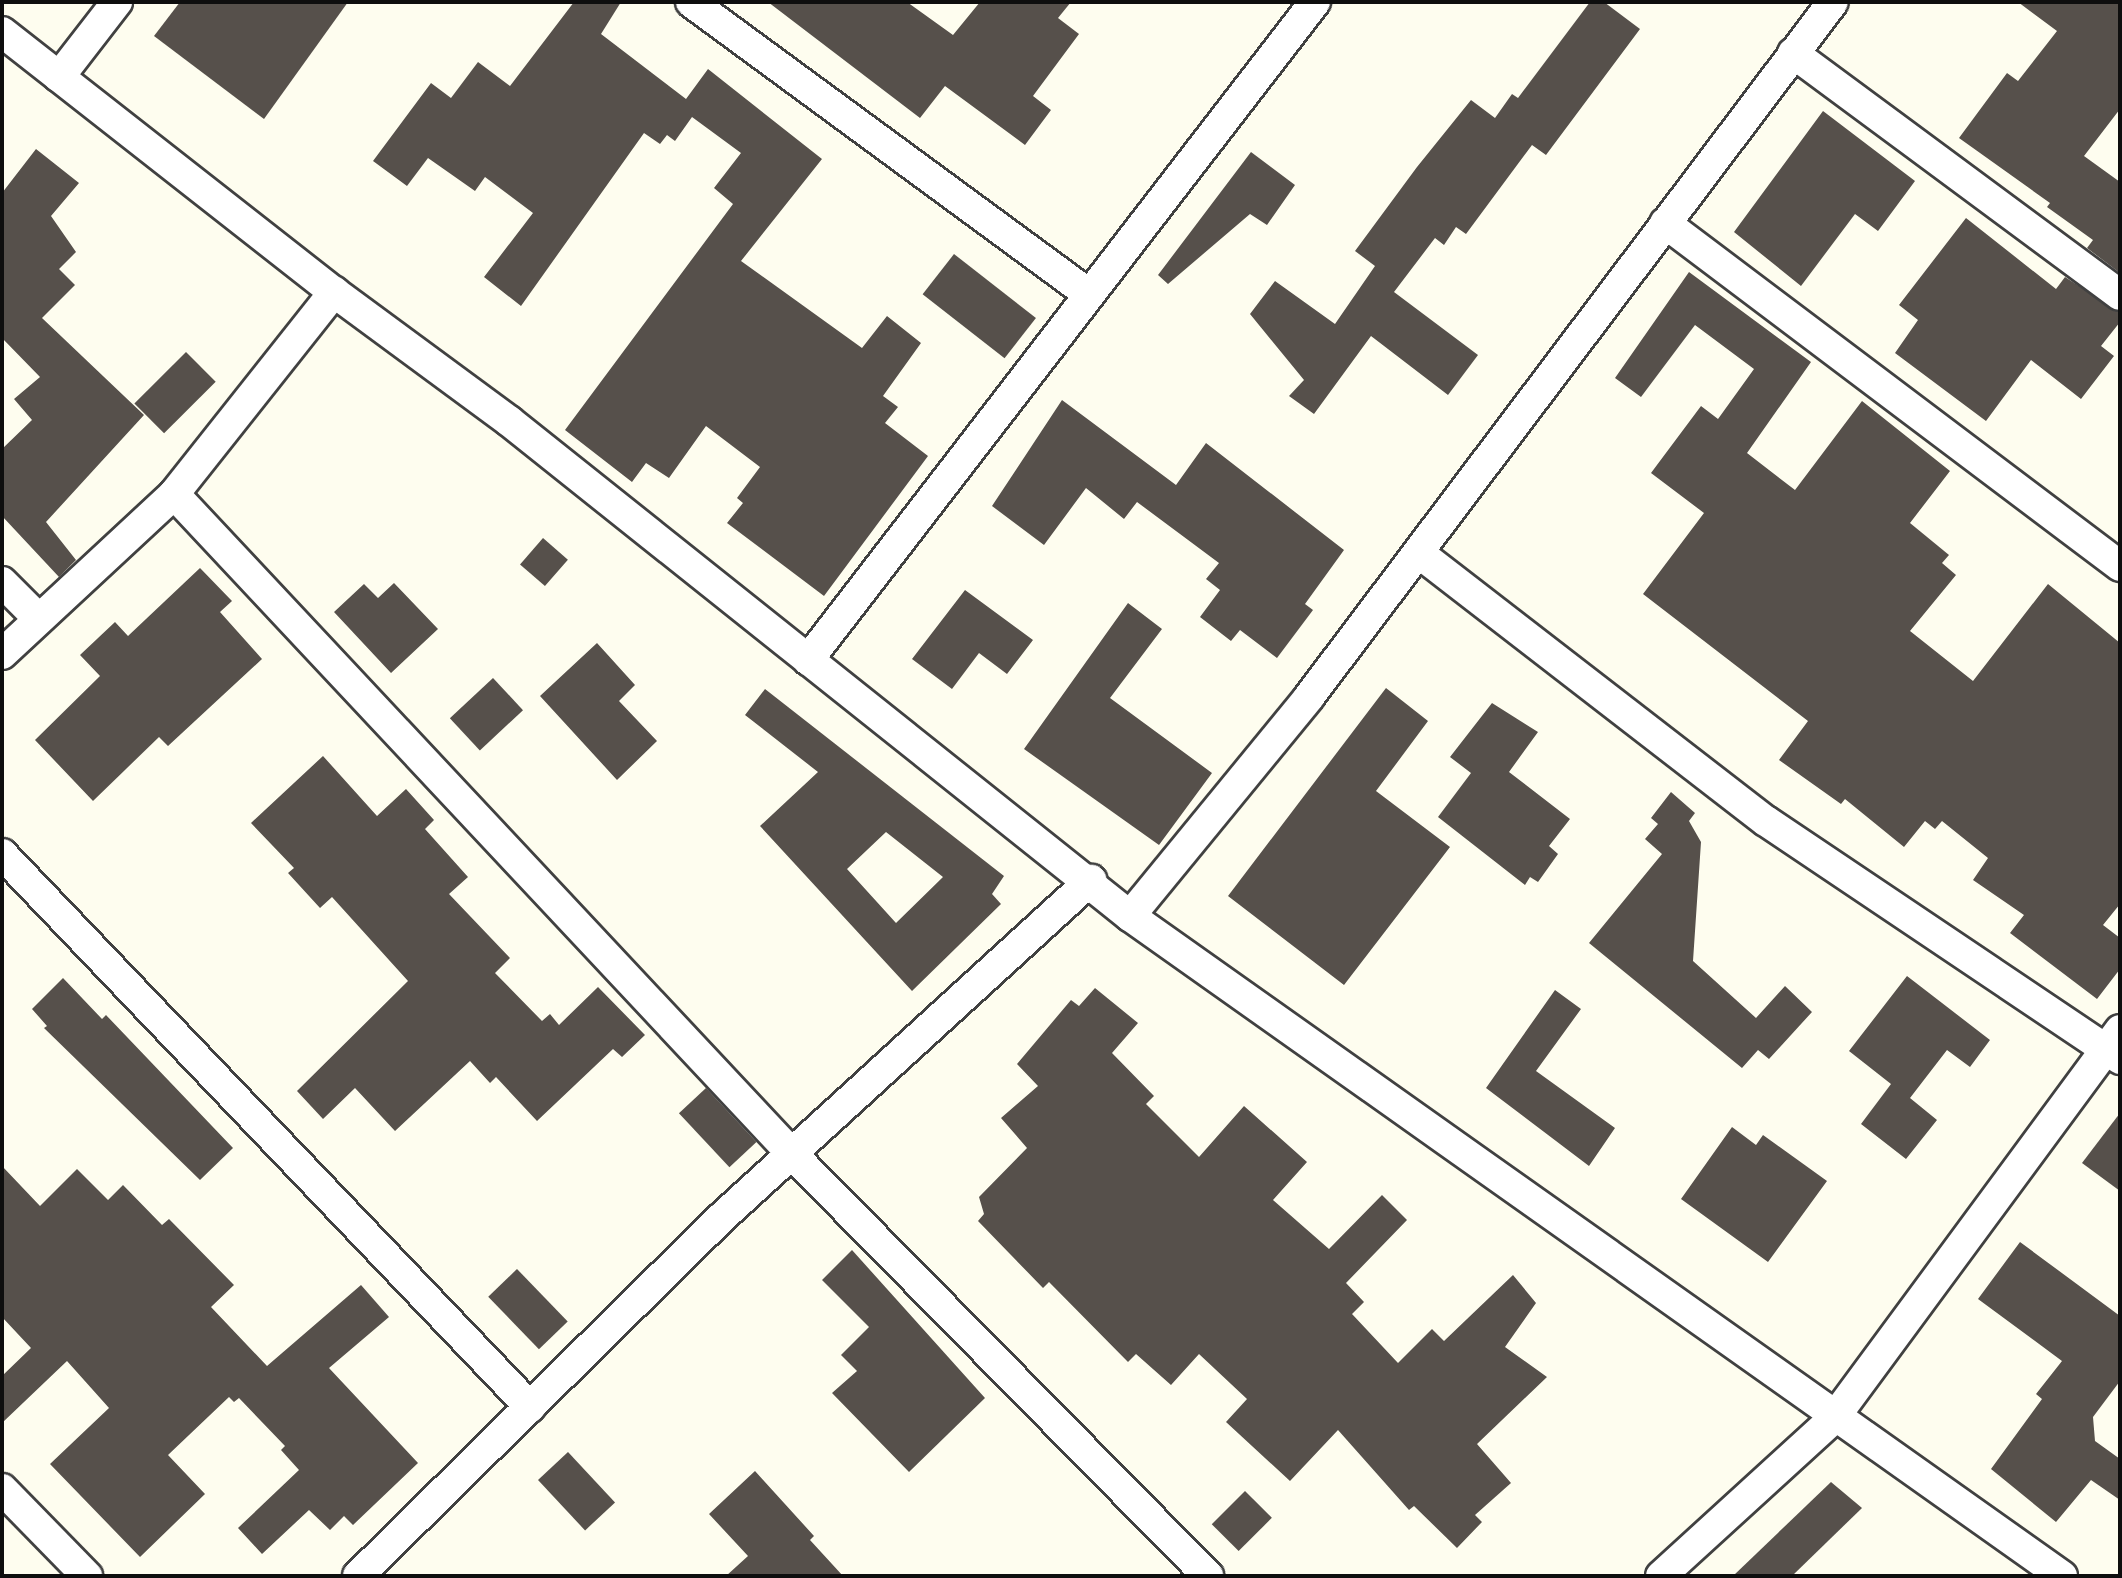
<!DOCTYPE html>
<html>
<head>
<meta charset="utf-8">
<style>
  body { margin:0 }
  #map { position:relative; width:2122px; height:1578px; overflow:hidden; background:#fefdef; font-family:"Crimson Pro",serif }
  div>[style] { position:absolute }
  [style*='--x'] { left:calc(var(--x)*1px); top:calc(var(--y)*1px); width:calc(var(--w)*1px); rotate:calc(var(--a)*1deg) }
  .building>* { inset:0; background:#56504b; transform-origin:0 0 }
  .roads { filter:drop-shadow(2px 0 #414141) drop-shadow(-2px 0 #414141) drop-shadow(0 2px #414141) drop-shadow(0 -2px #414141) }
  .street>* { height:30px; margin:-15px; padding:0 15px; transform-origin:15px; border-radius:15px; background:#fff }
  span { translate:-50% -50%; white-space:nowrap; text-align:center; line-height:1.15; -webkit-text-stroke:8px #fff; paint-order:stroke }
  .frame { position:absolute; inset:0; border:4px solid #0e0e0e; pointer-events:none }
</style>
</head>
<body>
<div id="map">
  <div class="building">
    <i style="clip-path:polygon(180px 2px,348px 2px,264px 119px,154px 36px)"></i>
    <i style="clip-path:polygon(574px 2px,621px 2px,601px 34px,686px 99px,708px 69px,822px 159px,741px 261px,862px 348px,887px 316px,921px 343px,883px 396px,898px 407px,885px 423px,928px 456px,824px 596px,727px 523px,743px 503px,737px 498px,760px 467px,706px 426px,669px 478px,646px 463px,632px 482px,565px 430px,733px 204px,714px 188px,741px 153px,692px 117px,675px 141px,667px 135px,660px 144px,644px 133px,521px 306px,484px 277px,533px 213px,485px 177px,475px 191px,428px 158px,407px 186px,373px 161px,431px 83px,451px 98px,478px 62px,510px 86px)"></i>
    <i style="clip-path:polygon(768px 2px,907px 2px,953px 35px,980px 2px,1071px 2px,1058px 18px,1079px 34px,1033px 96px,1051px 110px,1025px 145px,945px 86px,920px 118px)"></i>
    <i style="clip-path:polygon(1590px 2px,1604px 2px,1640px 29px,1546px 155px,1532px 145px,1466px 234px,1456px 227px,1444px 245px,1435px 238px,1394px 292px,1478px 355px,1448px 395px,1371px 336px,1314px 414px,1289px 396px,1304px 380px,1250px 314px,1275px 281px,1335px 324px,1375px 266px,1355px 251px,1417px 167px,1471px 100px,1495px 118px,1512px 94px,1518px 98px)"></i>
    <i style="clip-path:polygon(2018px 2px,2120px 2px,2120px 109px,2084px 156px,2120px 182px,2120px 273px,2087px 248px,2093px 240px,2047px 207px,2050px 203px,1959px 138px,2007px 73px,2018px 81px,2057px 31px)"></i>
    <i style="clip-path:polygon(1823px 111px,1915px 181px,1878px 231px,1855px 214px,1801px 286px,1734px 232px)"></i>
    <i style="clip-path:polygon(36px 149px,79px 183px,51px 216px,76px 252px,59px 269px,75px 285px,42px 318px,144px 415px,46px 522px,76px 560px,59px 577px,2px 516px,2px 449px,32px 420px,14px 399px,40px 377px,2px 338px,2px 193px)"></i>
    <i style="clip-path:polygon(1251px 152px,1295px 185px,1267px 225px,1250px 214px,1168px 284px,1158px 275px)"></i>
    <i style="clip-path:polygon(1966px 218px,2056px 289px,2065px 277px,2120px 313px,2120px 322px,2101px 346px,2114px 356px,2081px 399px,2031px 360px,1986px 421px,1895px 353px,1918px 320px,1899px 305px)"></i>
    <i style="left:954px;top:254px;width:104px;height:51px;rotate:38deg"></i>
    <i style="clip-path:polygon(1689px 272px,1811px 362px,1747px 453px,1795px 490px,1862px 401px,1950px 471px,1910px 523px,1949px 555px,1942px 563px,1956px 575px,1910px 631px,1973px 681px,2048px 584px,2120px 643px,2120px 904px,2103px 925px,2120px 938px,2120px 969px,2097px 999px,2010px 933px,2024px 915px,1973px 880px,1988px 858px,1942px 821px,1935px 829px,1925px 821px,1904px 847px,1845px 799px,1841px 804px,1779px 760px,1808px 721px,1643px 594px,1704px 513px,1651px 473px,1701px 406px,1718px 419px,1754px 369px,1695px 325px,1641px 397px,1615px 378px)"></i>
    <i style="left:186px;top:352px;width:42px;height:73px;rotate:45deg"></i>
    <i style="clip-path:polygon(1062px 400px,1176px 485px,1206px 443px,1344px 550px,1305px 604px,1313px 610px,1277px 658px,1240px 630px,1231px 641px,1200px 617px,1220px 590px,1206px 579px,1219px 563px,1137px 502px,1124px 519px,1086px 488px,1044px 545px,992px 506px)"></i>
    <i style="left:543px;top:538px;width:33px;height:35px;rotate:41deg"></i>
    <i style="clip-path:polygon(200px 568px,232px 601px,220px 612px,262px 659px,168px 746px,159px 737px,93px 801px,35px 740px,100px 676px,80px 655px,115px 622px,128px 636px)"></i>
    <i style="clip-path:polygon(394px 583px,438px 629px,391px 673px,334px 612px,364px 584px,378px 598px)"></i>
    <i style="clip-path:polygon(965px 590px,1033px 640px,1007px 674px,979px 653px,952px 689px,912px 659px)"></i>
    <i style="clip-path:polygon(1128px 603px,1162px 629px,1110px 698px,1212px 773px,1159px 845px,1024px 749px)"></i>
    <i style="clip-path:polygon(597px 643px,635px 685px,619px 701px,657px 741px,617px 780px,540px 696px)"></i>
    <i style="left:493px;top:678px;width:44px;height:59px;rotate:47deg"></i>
    <i style="clip-path:polygon(1386px 688px,1428px 721px,1376px 791px,1450px 847px,1344px 985px,1228px 896px)"></i>
    <i style="clip-path:polygon(evenodd,765px 689px,1004px 876px,992px 894px,1001px 904px,912px 991px,760px 826px,818px 772px,745px 715px,765px 689px,886px 832px,943px 877px,896px 923px,847px 869px,886px 832px)"></i>
    <i style="clip-path:polygon(1492px 703px,1538px 732px,1509px 772px,1570px 819px,1549px 846px,1558px 854px,1538px 882px,1530px 877px,1525px 885px,1438px 817px,1471px 773px,1450px 757px)"></i>
    <i style="clip-path:polygon(323px 756px,377px 816px,406px 789px,434px 820px,425px 829px,468px 877px,449px 894px,510px 958px,495px 973px,542px 1021px,550px 1014px,559px 1025px,598px 987px,645px 1035px,622px 1057px,613px 1049px,537px 1121px,496px 1077px,490px 1083px,470px 1061px,395px 1131px,355px 1088px,323px 1119px,297px 1091px,408px 981px,332px 897px,320px 908px,288px 873px,294px 868px,251px 823px)"></i>
    <i style="clip-path:polygon(1671px 792px,1695px 813px,1689px 821px,1701px 842px,1693px 961px,1756px 1018px,1785px 986px,1812px 1012px,1769px 1059px,1758px 1050px,1742px 1068px,1589px 943px,1662px 854px,1645px 839px,1658px 824px,1651px 818px)"></i>
    <i style="clip-path:polygon(1907px 976px,1990px 1040px,1970px 1067px,1947px 1050px,1910px 1098px,1937px 1120px,1906px 1159px,1861px 1124px,1891px 1084px,1849px 1051px)"></i>
    <i style="clip-path:polygon(63px 978px,102px 1019px,106px 1015px,233px 1148px,200px 1180px,44px 1028px,47px 1026px,32px 1009px)"></i>
    <i style="clip-path:polygon(1095px 988px,1138px 1023px,1112px 1053px,1154px 1096px,1146px 1104px,1199px 1157px,1244px 1106px,1307px 1162px,1273px 1200px,1329px 1249px,1382px 1195px,1407px 1220px,1346px 1283px,1364px 1302px,1352px 1314px,1398px 1363px,1432px 1329px,1444px 1341px,1513px 1275px,1536px 1303px,1505px 1347px,1547px 1377px,1477px 1444px,1511px 1483px,1475px 1515px,1482px 1522px,1457px 1548px,1414px 1506px,1409px 1510px,1338px 1430px,1290px 1481px,1226px 1422px,1247px 1399px,1199px 1354px,1171px 1385px,1136px 1354px,1128px 1362px,1049px 1282px,1043px 1288px,978px 1221px,984px 1214px,979px 1197px,1027px 1148px,1001px 1118px,1038px 1086px,1017px 1064px,1071px 1000px,1079px 1006px)"></i>
    <i style="clip-path:polygon(1555px 990px,1581px 1009px,1536px 1071px,1615px 1128px,1589px 1166px,1486px 1088px)"></i>
    <i style="left:706px;top:1088px;width:74px;height:37px;rotate:47deg"></i>
    <i style="clip-path:polygon(2120px 1113px,2120px 1191px,2082px 1163px)"></i>
    <i style="clip-path:polygon(1732px 1127px,1756px 1145px,1763px 1135px,1827px 1181px,1768px 1262px,1681px 1199px)"></i>
    <i style="clip-path:polygon(2px 1166px,40px 1206px,77px 1169px,108px 1200px,123px 1185px,162px 1225px,169px 1219px,234px 1285px,211px 1307px,267px 1366px,361px 1285px,389px 1317px,329px 1368px,418px 1463px,353px 1525px,344px 1516px,330px 1530px,309px 1510px,262px 1554px,238px 1528px,299px 1470px,281px 1450px,285px 1446px,239px 1398px,234px 1402px,229px 1397px,168px 1455px,205px 1494px,140px 1557px,50px 1464px,109px 1408px,67px 1361px,2px 1423px,2px 1376px,31px 1348px,2px 1317px)"></i>
    <i style="clip-path:polygon(2020px 1242px,2120px 1316px,2120px 1381px,2093px 1417px,2095px 1441px,2120px 1459px,2120px 1500px,2091px 1480px,2056px 1522px,1991px 1469px,2042px 1399px,2036px 1394px,2062px 1361px,1978px 1299px)"></i>
    <i style="clip-path:polygon(852px 1250px,985px 1398px,909px 1472px,832px 1393px,857px 1371px,841px 1355px,869px 1327px,822px 1280px)"></i>
    <i style="left:517px;top:1269px;width:73px;height:40px;rotate:46deg"></i>
    <i style="left:568px;top:1452px;width:69px;height:41px;rotate:47deg"></i>
    <i style="clip-path:polygon(755px 1471px,814px 1536px,810px 1540px,843px 1576px,726px 1576px,748px 1556px,709px 1514px)"></i>
    <i style="clip-path:polygon(1831px 1482px,1862px 1508px,1792px 1576px,1733px 1576px)"></i>
    <i style="left:1245px;top:1491px;width:38px;height:47px;rotate:45deg"></i>
  </div>
  <div class="roads">
    <div class="street">
      <i style="--x:691;--y:2;--w:493;--a:36.3"></i>
      <i style="--x:2;--y:32;--w:422;--a:38.1"></i>
      <i style="--x:334;--y:292;--w:217;--a:36.4"></i>
      <i style="--x:509;--y:421;--w:794;--a:38.56"></i>
      <i style="--x:1130;--y:916;--w:1142;--a:35.3"></i>
      <i style="--x:1793;--y:53;--w:407;--a:36.5"></i>
      <i style="--x:59;--y:77;--w:95;--a:-52.3"></i>
      <i style="--x:1665;--y:223;--w:570;--a:37.01"></i>
      <i style="--x:174;--y:494;--w:904;--a:46.88"></i>
      <i style="--x:792;--y:1154;--w:593;--a:45.41"></i>
      <i style="--x:1419;--y:553;--w:438;--a:37.7"></i>
      <i style="--x:1766;--y:821;--w:427;--a:33.9"></i>
      <i style="--x:2;--y:582;--w:52;--a:45"></i>
      <i style="--x:2;--y:654;--w:235;--a:-42.9"></i>
      <i style="--x:174;--y:494;--w:258;--a:-51.6"></i>
      <i style="--x:808;--y:660;--w:831;--a:-52.39"></i>
      <i style="--x:2;--y:854;--w:765;--a:46.32"></i>
      <i style="--x:1130;--y:916;--w:283;--a:-50.7"></i>
      <i style="--x:1309;--y:697;--w:870;--a:-52.99"></i>
      <i style="--x:2;--y:1489;--w:122;--a:45.7"></i>
      <i style="--x:358;--y:1576;--w:508;--a:-44.6"></i>
      <i style="--x:720;--y:1219;--w:503;--a:-42.42"></i>
      <i style="--x:1661;--y:1576;--w:234;--a:-42.4"></i>
      <i style="--x:1834;--y:1418;--w:482;--a:-53.6"></i>
    </div>
  </div>
  <div class="frame"></div>
</div>
</body>
</html>
